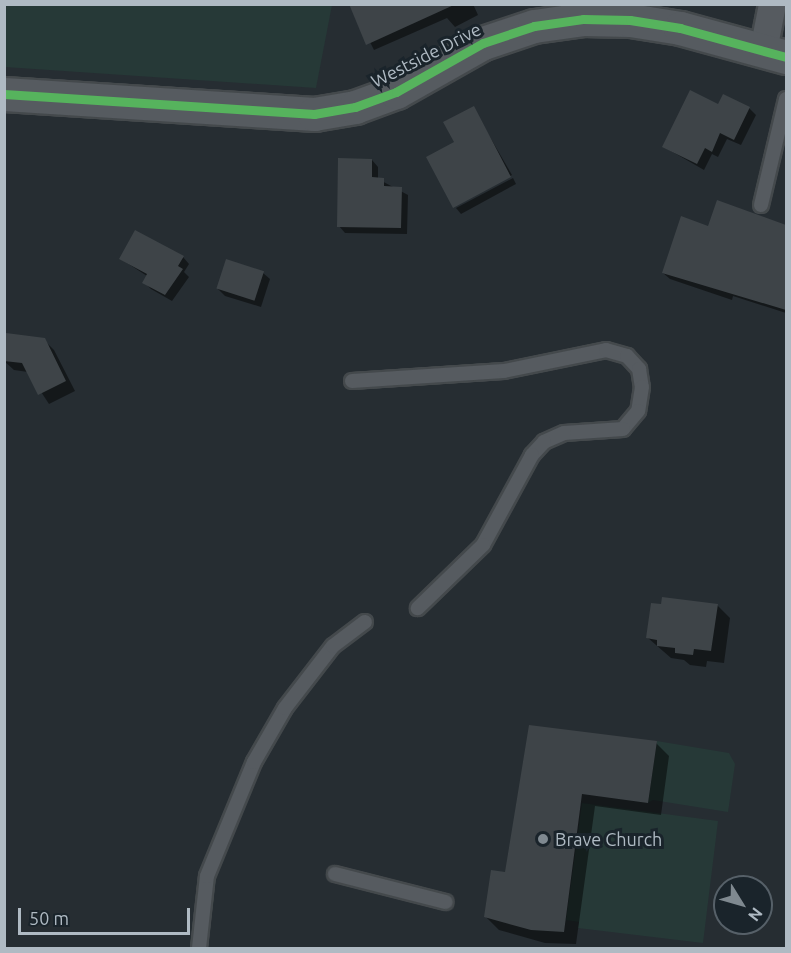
<!DOCTYPE html>
<html>
<head>
<meta charset="utf-8">
<style>
  body { margin:0 }
  #map { position:relative; width:791px; height:953px; overflow:hidden; background:#262d32; font-family:Ubuntu,sans-serif }
  div>[style] { position:absolute }
  [style*='--x'] { left:calc(var(--x)*1px); top:calc(var(--y)*1px); width:calc(var(--w)*1px); rotate:calc(var(--a)*1deg) }
  .green>* { inset:0; background:#263937 }
  .shadow>* { inset:0; background:#0007 }
  .building>* { inset:0; background:#3e4448; transform-origin:0 0 }
  .roads { filter:drop-shadow(2px 0 #44494c) drop-shadow(-2px 0 #44494c) drop-shadow(0 2px #44494c) drop-shadow(0 -2px #44494c) }
  .service>* { height:14px; margin:-7px; padding:0 7px; transform-origin:7px; border-radius:7px; background:#565b60 }
  .minor>* { height:27px; margin:-13.5px; padding:0 13.5px; transform-origin:13.5px; border-radius:13.5px; background:#565b60 }
  .tertiary>* { height:33px; margin:-16.5px; padding:0 16.5px; transform-origin:16.5px; border-radius:16.5px; background:#565b60 }
  .cycleway>* { height:9px; margin:-4.5px; padding:0 4.5px; transform-origin:4.5px; border-radius:4.5px; background:#56b35d }
  .dots>* { width:16px; height:16px; translate:-50% -50%; box-sizing:border-box; border:3px solid #1a242b; border-radius:50% }
  span { translate:-50% -50%; white-space:nowrap; text-align:center; line-height:1.15; -webkit-text-stroke:6px #1a242b; paint-order:stroke }
  .street-label { font-size:18px; color:#afbac3 }
  .poi-label { font-size:18px; color:#afbac3 }
  .left { translate:0 -50%; text-align:left }
  .frame { position:absolute; inset:0; border:6px solid #afbac3; pointer-events:none }
  .north { position:absolute; left:713px; top:875px; width:60px; height:60px; box-sizing:border-box; background:#1a242b; border:2px solid #566068; border-radius:50%; rotate:127deg; font-size:16px; font-weight:700; line-height:24px; text-align:center; color:#afbac3 }
  .north::after { content:''; display:block; margin:auto; width:21px; height:27px; background:#7f8990; clip-path:polygon(50% 0,100% 100%,50% 72%,0 100%) }
  .scale { position:absolute; left:18px; top:908px; width:172px; height:27px; box-sizing:border-box; border:3px solid #afbac3; border-top:0; padding-left:8px; font-size:18px; line-height:21px; white-space:nowrap; color:#afbac3; -webkit-text-stroke:4px #1a242b; paint-order:stroke }
</style>
</head>
<body>
<div id="map">
  <div class="green">
    <i style="clip-path:polygon(4px 5px,5px 4px,332px 5px,316px 88px,5px 67px)"></i>
    <i style="clip-path:polygon(657px 741px,729px 753px,735px 764px,728px 812px,653px 800px,648px 803px)"></i>
    <i style="clip-path:polygon(582px 803px,718px 821px,703px 943px,578px 928px,579px 922px,566px 920px)"></i>
  </div>
  <div class="shadow">
    <i style="clip-path:polygon(351px 4px,473px 4px,478px 15px,455px 27px,447px 18px,374px 50px)"></i>
    <i style="clip-path:polygon(719px 106px,749px 108px,756px 115px,741px 145px,727px 139px,718px 157px,712px 154px,704px 170px,664px 147px)"></i>
    <i style="clip-path:polygon(473px 108px,512px 175px,454px 206px,456px 143px)"></i>
    <i style="clip-path:polygon(372px 160px,378px 167px,378px 179px,408px 195px,407px 234px,345px 233px,339px 226px)"></i>
    <i style="clip-path:polygon(513px 178px,516px 184px,461px 214px,456px 208px)"></i>
    <i style="clip-path:polygon(718px 202px,786px 226px,786px 313px,733px 296px,732px 300px,670px 279px,663px 273px,709px 228px)"></i>
    <i style="clip-path:polygon(183px 257px,189px 264px,184px 272px,189px 277px,172px 301px,151px 289px,144px 282px,147px 276px,121px 259px)"></i>
    <i style="clip-path:polygon(227px 261px,263px 273px,270px 279px,261px 307px,225px 296px,218px 289px)"></i>
    <i style="clip-path:polygon(44px 340px,54px 350px,75px 391px,49px 404px,28px 372px,14px 370px,4px 361px)"></i>
    <i style="clip-path:polygon(717px 605px,730px 618px,724px 663px,707px 661px,706px 667px,690px 665px,684px 660px,671px 658px,648px 638px)"></i>
    <i style="clip-path:polygon(530px 726px,656px 743px,669px 756px,661px 815px,595px 806px,576px 944px,545px 943px,499px 930px,486px 917px,506px 873px)"></i>
  </div>
  <div class="building">
    <i style="clip-path:polygon(349px 4px,456px 4px,366px 45px)"></i>
    <i style="clip-path:polygon(690px 90px,718px 104px,723px 94px,750px 107px,734px 140px,720px 133px,712px 152px,705px 148px,697px 164px,662px 147px)"></i>
    <i style="clip-path:polygon(474px 106px,511px 177px,453px 208px,426px 157px,454px 142px,443px 122px)"></i>
    <i style="clip-path:polygon(338px 158px,372px 159px,372px 177px,384px 178px,384px 186px,402px 187px,401px 228px,337px 227px)"></i>
    <i style="clip-path:polygon(717px 200px,786px 225px,786px 310px,662px 273px,681px 216px,708px 226px)"></i>
    <i style="clip-path:polygon(135px 230px,184px 256px,178px 266px,183px 269px,165px 295px,142px 283px,147px 274px,119px 259px)"></i>
    <i style="left:226px;top:259px;width:40px;height:31px;rotate:18deg"></i>
    <i style="clip-path:polygon(6px 333px,45px 338px,66px 381px,38px 395px,22px 363px,4px 361px)"></i>
    <i style="clip-path:polygon(662px 597px,718px 604px,711px 651px,694px 649px,693px 655px,675px 653px,675px 648px,657px 646px,657px 640px,646px 638px,651px 603px,661px 604px)"></i>
    <i style="clip-path:polygon(529px 725px,657px 741px,648px 803px,582px 794px,564px 932px,531px 930px,484px 917px,491px 870px,505px 872px)"></i>
  </div>
  <div class="roads">
    <div class="service">
      <i style="--x:761;--y:205;--w:109;--a:-76.7"></i>
      <i style="--x:352;--y:381;--w:152;--a:-3.8"></i>
      <i style="--x:504;--y:371;--w:104;--a:-11.6"></i>
      <i style="--x:606;--y:350;--w:22;--a:16"></i>
      <i style="--x:627;--y:356;--w:18;--a:47"></i>
      <i style="--x:639;--y:369;--w:18;--a:81"></i>
      <i style="--x:642;--y:387;--w:24;--a:99"></i>
      <i style="--x:638;--y:411;--w:23;--a:130"></i>
      <i style="--x:623;--y:429;--w:59;--a:176.1"></i>
      <i style="--x:564;--y:433;--w:22;--a:156"></i>
      <i style="--x:544;--y:442;--w:18;--a:133"></i>
      <i style="--x:532;--y:455;--w:102;--a:118.6"></i>
      <i style="--x:483;--y:545;--w:91;--a:135.9"></i>
      <i style="--x:335;--y:874;--w:114;--a:14.2"></i>
      <i style="--x:199;--y:948;--w:72;--a:-83.7"></i>
      <i style="--x:207;--y:876;--w:123;--a:-67.6"></i>
      <i style="--x:254;--y:762;--w:62;--a:-60.1"></i>
      <i style="--x:285;--y:708;--w:78;--a:-52.3"></i>
      <i style="--x:333;--y:646;--w:40;--a:-37"></i>
    </div>
    <div class="minor">
      <i style="--x:763;--y:50;--w:47;--a:-78.9"></i>
    </div>
    <div class="tertiary">
      <i style="--x:4;--y:94;--w:311;--a:3.7"></i>
      <i style="--x:314;--y:114;--w:42;--a:-9.7"></i>
      <i style="--x:355;--y:107;--w:44;--a:-20.1"></i>
      <i style="--x:396;--y:92;--w:100;--a:-29.4"></i>
      <i style="--x:483;--y:43;--w:54;--a:-18.4"></i>
      <i style="--x:534;--y:26;--w:49;--a:-8.1"></i>
      <i style="--x:583;--y:19;--w:47;--a:1.2"></i>
      <i style="--x:630;--y:20;--w:51;--a:9.1"></i>
      <i style="--x:680;--y:28;--w:110;--a:15.3"></i>
    </div>
  </div>
  <div class="cycleway">
    <i style="--x:4;--y:94;--w:311;--a:3.7"></i>
    <i style="--x:314;--y:114;--w:42;--a:-9.7"></i>
    <i style="--x:355;--y:107;--w:44;--a:-20.1"></i>
    <i style="--x:396;--y:92;--w:100;--a:-29.4"></i>
    <i style="--x:483;--y:43;--w:54;--a:-18.4"></i>
    <i style="--x:534;--y:26;--w:49;--a:-8.1"></i>
    <i style="--x:583;--y:19;--w:47;--a:1.2"></i>
    <i style="--x:630;--y:20;--w:51;--a:9.1"></i>
    <i style="--x:680;--y:28;--w:110;--a:15.3"></i>
  </div>
  <div class="dots">
    <i style="left:543px;top:839px;background:#7f8990"></i>
  </div>
  <div class="street-label">
    <span style="left:426px;top:55px;rotate:-27deg">Westside Drive</span>
  </div>
  <div class="poi-label">
    <span class="left" style="left:555px;top:839px">Brave Church</span>
  </div>
  <div class="frame"></div>
  <div class="north">N</div>
  <div class="scale">50 m</div>
</div>
</body>
</html>
